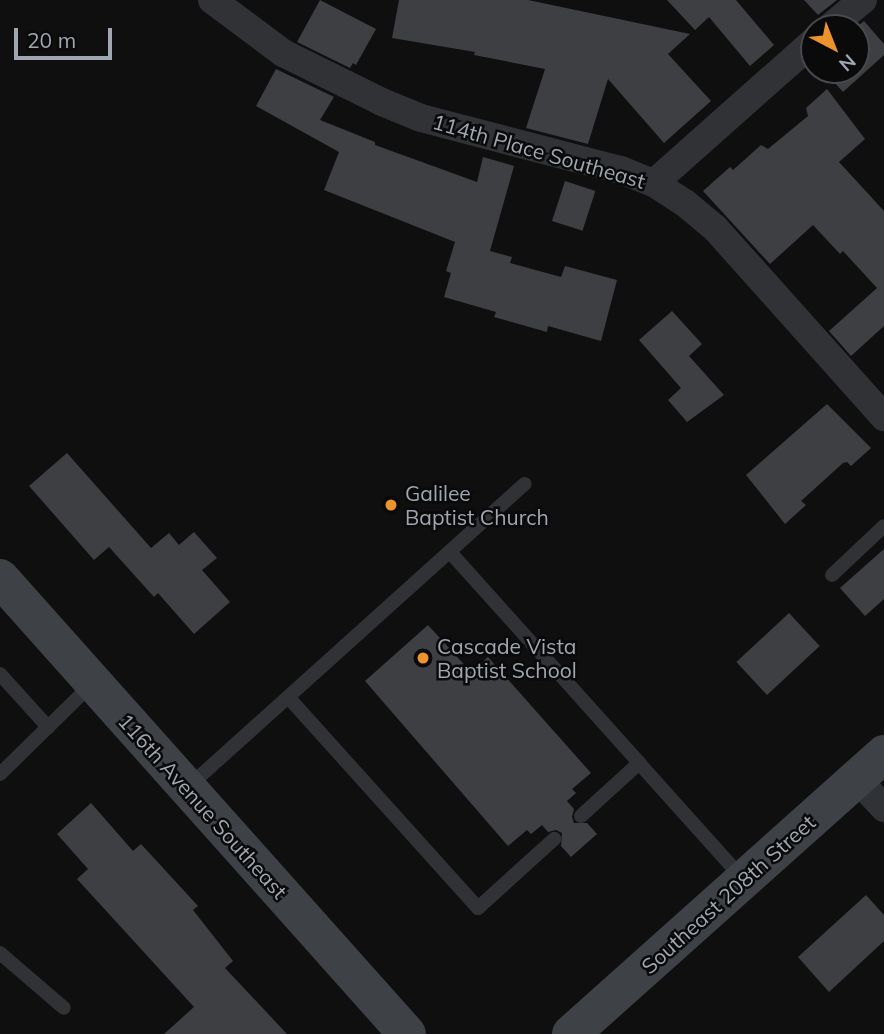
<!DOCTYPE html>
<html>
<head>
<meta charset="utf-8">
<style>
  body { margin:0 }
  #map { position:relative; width:884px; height:1034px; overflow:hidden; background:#0f0f10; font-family:Mulish,sans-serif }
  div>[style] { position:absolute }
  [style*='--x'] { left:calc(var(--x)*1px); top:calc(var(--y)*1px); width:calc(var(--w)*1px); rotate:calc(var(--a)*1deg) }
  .building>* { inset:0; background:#3e3f43; transform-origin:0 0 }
  .service>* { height:14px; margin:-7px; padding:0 7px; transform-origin:7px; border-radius:7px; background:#303235 }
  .minor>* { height:28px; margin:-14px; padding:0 14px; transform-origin:14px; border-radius:14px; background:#303235 }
  .secondary>* { height:38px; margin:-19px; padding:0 19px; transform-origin:19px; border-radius:19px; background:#3e4145 }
  .dots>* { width:19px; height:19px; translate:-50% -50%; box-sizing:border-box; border:4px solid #0a0a0b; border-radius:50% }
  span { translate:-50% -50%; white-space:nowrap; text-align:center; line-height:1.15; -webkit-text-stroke:5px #0a0a0b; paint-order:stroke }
  .street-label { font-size:21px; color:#a0a7b1 }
  .poi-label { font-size:21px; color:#a0a7b1 }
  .left { translate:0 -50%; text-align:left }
  .north { position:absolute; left:800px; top:14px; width:70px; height:70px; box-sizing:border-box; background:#0a0a0b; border:2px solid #46494d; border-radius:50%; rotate:138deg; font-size:19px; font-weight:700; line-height:28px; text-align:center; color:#a0a7b1 }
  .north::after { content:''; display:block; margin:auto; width:24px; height:32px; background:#eb932c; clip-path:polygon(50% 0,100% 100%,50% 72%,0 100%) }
  .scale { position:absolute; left:14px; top:28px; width:98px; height:32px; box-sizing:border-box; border:4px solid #a0a7b1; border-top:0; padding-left:9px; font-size:21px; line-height:24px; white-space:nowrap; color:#a0a7b1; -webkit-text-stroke:5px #0a0a0b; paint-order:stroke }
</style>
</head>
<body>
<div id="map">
  <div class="building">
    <i style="clip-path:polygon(320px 0,376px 29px,356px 65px,353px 63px,350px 68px,297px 42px)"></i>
    <i style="clip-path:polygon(399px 0,528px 0,690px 34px,668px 54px,711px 101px,664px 143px,608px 79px,588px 144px,526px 128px,545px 69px,474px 55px,475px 52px,392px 38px)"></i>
    <i style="clip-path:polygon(667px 0,736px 0,774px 45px,750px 66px,709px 17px,695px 30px)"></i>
    <i style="clip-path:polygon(804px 0,837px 0,818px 15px)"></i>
    <i style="clip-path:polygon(864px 21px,884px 44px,884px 55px,843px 92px,823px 70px,856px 70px,855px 28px)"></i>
    <i style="clip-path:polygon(276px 69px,334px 97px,320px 120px,375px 142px,375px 145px,477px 182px,483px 157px,514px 166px,490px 251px,512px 257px,510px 263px,561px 277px,565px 266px,617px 280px,601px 341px,548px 326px,547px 332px,494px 317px,496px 312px,444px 297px,451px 273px,446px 271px,455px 242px,324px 190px,339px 152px,256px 106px)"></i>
    <i style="clip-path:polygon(827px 89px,865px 139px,839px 162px,884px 211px,884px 326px,851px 356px,829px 331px,877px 288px,843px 251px,840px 254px,813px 225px,770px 264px,703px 191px,730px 167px,733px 170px,761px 145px,768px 149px,808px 116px,806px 108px)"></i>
    <i style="left:565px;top:181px;width:32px;height:42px;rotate:18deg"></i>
    <i style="clip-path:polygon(672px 311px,702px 344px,689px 356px,724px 395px,687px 422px,668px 400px,681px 388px,639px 340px)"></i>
    <i style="clip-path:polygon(827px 404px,871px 448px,851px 466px,847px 462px,843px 463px,801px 501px,806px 505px,785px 524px,746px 475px)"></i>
    <i style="clip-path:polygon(67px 453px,151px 548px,169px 533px,179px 545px,194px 532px,217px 558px,202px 570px,230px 602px,194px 634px,158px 593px,154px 597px,109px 547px,94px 560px,29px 486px)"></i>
    <i style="clip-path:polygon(884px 549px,884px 599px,865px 616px,840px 588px)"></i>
    <i style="left:789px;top:613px;width:45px;height:72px;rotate:47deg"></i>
    <i style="clip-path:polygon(428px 625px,471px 672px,488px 657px,591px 773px,572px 789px,576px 793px,567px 801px,574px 809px,572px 817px,574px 823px,587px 823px,597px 834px,571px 857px,561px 846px,562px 833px,556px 830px,548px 832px,542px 825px,531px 834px,527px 830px,508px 846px,365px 681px)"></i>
    <i style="clip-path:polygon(91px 803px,133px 851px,141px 844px,198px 906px,193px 910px,233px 961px,225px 968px,287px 1034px,164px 1034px,194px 1007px,77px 879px,88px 869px,57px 834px)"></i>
    <i style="clip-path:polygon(866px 895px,884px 915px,884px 941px,829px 992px,798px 957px)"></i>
  </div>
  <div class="service">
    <i style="--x:450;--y:552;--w:283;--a:48.1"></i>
    <i style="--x:832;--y:575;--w:71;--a:-43.3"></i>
    <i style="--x:0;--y:674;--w:72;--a:47.8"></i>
    <i style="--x:288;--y:697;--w:284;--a:48"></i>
    <i style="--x:478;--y:908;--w:103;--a:-42.2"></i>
    <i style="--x:0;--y:774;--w:129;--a:-44.4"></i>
    <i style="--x:188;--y:787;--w:453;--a:-42"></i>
    <i style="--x:581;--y:816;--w:79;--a:-42.4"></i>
    <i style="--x:639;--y:763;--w:156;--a:48.1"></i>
    <i style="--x:0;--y:953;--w:84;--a:40.7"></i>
  </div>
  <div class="minor">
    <i style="--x:212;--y:0;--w:89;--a:36.7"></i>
    <i style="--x:283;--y:53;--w:110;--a:26.3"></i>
    <i style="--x:382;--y:102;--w:42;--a:22.3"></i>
    <i style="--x:421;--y:118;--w:207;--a:14.6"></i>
    <i style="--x:621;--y:170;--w:35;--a:22"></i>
    <i style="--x:654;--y:183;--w:37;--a:33"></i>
    <i style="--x:685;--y:203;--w:39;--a:40"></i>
    <i style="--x:715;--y:228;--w:254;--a:48.2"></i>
    <i style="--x:829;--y:28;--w:44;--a:-39.5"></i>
    <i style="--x:654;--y:183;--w:214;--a:-41.6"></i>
    <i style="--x:857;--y:779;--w:40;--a:47"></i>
  </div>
  <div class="secondary">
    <i style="--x:0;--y:578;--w:611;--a:48.25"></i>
    <i style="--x:571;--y:1034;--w:420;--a:-41.8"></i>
  </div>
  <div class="dots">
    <i style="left:391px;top:505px;background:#eb932c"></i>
    <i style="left:423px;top:658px;background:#eb932c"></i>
  </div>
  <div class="street-label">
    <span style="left:539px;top:151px;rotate:16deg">114th Place Southeast</span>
    <span style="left:203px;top:806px;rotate:48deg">116th Avenue Southeast</span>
    <span style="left:728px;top:894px;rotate:-42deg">Southeast 208th Street</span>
  </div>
  <div class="poi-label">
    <span class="left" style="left:405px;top:505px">Galilee<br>Baptist Church</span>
    <span class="left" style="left:437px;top:658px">Cascade Vista<br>Baptist School</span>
  </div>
  <div class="north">N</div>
  <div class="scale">20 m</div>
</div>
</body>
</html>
